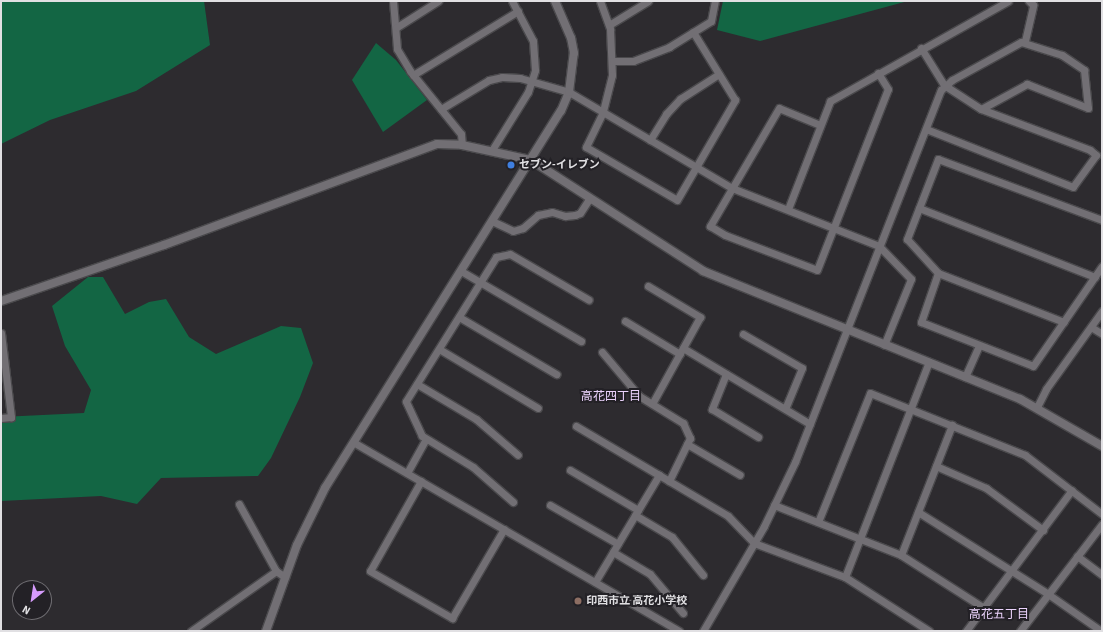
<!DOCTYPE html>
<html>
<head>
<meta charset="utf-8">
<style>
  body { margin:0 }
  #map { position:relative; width:1103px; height:632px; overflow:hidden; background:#2d2b2f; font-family:"Source Sans 3","Noto Sans JP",sans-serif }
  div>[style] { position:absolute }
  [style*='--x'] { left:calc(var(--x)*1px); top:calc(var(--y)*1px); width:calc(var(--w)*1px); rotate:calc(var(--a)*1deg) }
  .forest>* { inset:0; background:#136644 }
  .roads { filter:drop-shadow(1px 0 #4a494c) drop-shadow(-1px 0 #4a494c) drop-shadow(0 1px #4a494c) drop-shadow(0 -1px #4a494c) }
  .minor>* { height:7px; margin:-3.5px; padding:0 3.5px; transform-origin:3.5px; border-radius:3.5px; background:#726f74 }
  .tertiary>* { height:8px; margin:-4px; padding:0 4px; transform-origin:4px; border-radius:4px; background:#726f74 }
  .dots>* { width:11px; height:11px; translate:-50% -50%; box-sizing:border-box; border:2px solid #232126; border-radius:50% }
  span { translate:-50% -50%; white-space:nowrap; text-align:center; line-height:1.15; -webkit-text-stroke:4px #232126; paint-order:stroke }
  .poi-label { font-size:11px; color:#e1e0e3; font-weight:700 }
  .left { translate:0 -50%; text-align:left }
  .neighbourhood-label { font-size:12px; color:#ebd3fc }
  .frame { position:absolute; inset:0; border:2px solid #e1e0e3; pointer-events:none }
  .north { position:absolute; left:12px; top:580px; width:40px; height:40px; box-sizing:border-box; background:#232126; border:1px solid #6f6d72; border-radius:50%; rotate:210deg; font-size:11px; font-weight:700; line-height:16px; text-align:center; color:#e1e0e3 }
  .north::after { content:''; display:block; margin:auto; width:14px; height:18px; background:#d59bfb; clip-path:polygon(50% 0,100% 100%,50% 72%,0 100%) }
</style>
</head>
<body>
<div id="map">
  <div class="forest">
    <i style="clip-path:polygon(1px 1px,204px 1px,210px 45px,136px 91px,50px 120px,1px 144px)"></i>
    <i style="clip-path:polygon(723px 1px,908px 1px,760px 41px,717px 30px)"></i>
    <i style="clip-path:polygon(376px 43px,396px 60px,427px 100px,383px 132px,352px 80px)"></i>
    <i style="clip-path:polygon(88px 277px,103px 277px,125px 314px,149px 302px,166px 299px,189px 337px,216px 354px,281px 326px,301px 328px,313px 363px,300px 397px,271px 458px,258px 476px,161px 478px,137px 504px,101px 496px,1px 501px,1px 417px,84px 413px,91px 390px,65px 346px,52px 306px)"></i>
  </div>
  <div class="roads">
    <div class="minor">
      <i style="--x:393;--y:1;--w:48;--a:85.2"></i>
      <i style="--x:397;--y:49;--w:26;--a:59"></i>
      <i style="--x:410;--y:71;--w:81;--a:51"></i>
      <i style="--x:461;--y:134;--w:11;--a:85"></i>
      <i style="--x:600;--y:1;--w:30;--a:70"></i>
      <i style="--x:610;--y:29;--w:46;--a:87.5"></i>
      <i style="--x:612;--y:75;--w:38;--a:104"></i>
      <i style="--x:603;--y:112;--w:39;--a:116"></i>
      <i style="--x:586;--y:147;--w:105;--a:30.2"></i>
      <i style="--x:677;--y:200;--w:116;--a:-59.9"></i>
      <i style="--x:735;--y:100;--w:80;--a:-121.7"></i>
      <i style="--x:609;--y:25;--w:46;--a:-31.6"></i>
      <i style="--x:397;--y:27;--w:49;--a:-32.4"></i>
      <i style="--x:1025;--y:41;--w:37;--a:-77"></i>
      <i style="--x:1033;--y:5;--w:6;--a:-135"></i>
      <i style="--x:921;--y:48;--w:44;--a:58.1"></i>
      <i style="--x:944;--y:85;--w:44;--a:33"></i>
      <i style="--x:981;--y:109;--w:116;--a:20.6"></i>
      <i style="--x:1090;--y:150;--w:8;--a:40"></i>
      <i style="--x:1096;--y:155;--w:39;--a:126"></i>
      <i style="--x:1073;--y:187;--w:158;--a:-158.5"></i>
      <i style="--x:613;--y:61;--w:20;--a:0"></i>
      <i style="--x:633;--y:61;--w:39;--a:-21"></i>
      <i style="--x:669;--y:47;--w:49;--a:-31.8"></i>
      <i style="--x:711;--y:21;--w:20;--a:-79"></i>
      <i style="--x:413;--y:75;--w:123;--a:-31.4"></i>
      <i style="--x:441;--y:109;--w:56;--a:-31.1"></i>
      <i style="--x:489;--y:80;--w:13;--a:-13"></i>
      <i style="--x:502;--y:77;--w:18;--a:3"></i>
      <i style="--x:520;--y:78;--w:51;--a:15.9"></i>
      <i style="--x:569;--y:92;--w:189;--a:30.5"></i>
      <i style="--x:732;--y:188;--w:158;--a:21.5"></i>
      <i style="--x:879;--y:246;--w:46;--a:45.9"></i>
      <i style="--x:911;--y:279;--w:71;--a:112.2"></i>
      <i style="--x:820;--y:125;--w:44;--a:-157.5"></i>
      <i style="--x:779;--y:108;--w:137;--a:120.3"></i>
      <i style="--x:710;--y:226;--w:17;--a:31"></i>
      <i style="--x:725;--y:235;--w:98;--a:20.8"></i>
      <i style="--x:817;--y:270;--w:194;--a:-68.6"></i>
      <i style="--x:888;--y:89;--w:19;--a:-122"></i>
      <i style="--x:650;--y:140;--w:31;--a:-58"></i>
      <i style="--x:666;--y:114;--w:21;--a:-47"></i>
      <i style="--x:680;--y:99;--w:46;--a:-32.7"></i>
      <i style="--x:492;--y:150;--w:68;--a:-58.2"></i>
      <i style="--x:528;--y:92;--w:23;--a:-72"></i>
      <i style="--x:535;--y:70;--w:29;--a:-94"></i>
      <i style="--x:533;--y:41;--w:45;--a:-117.7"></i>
      <i style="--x:919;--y:208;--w:189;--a:21.4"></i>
      <i style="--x:788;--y:209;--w:116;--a:-68.7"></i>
      <i style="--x:830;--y:101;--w:204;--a:-29.3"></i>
      <i style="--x:1102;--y:220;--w:175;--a:-159.6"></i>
      <i style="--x:938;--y:159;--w:86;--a:111.2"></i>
      <i style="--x:907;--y:239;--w:46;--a:47.6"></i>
      <i style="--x:938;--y:273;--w:52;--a:109.1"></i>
      <i style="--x:921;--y:322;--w:120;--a:21.4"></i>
      <i style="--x:1033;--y:366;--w:121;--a:-55.4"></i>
      <i style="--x:492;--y:221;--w:23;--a:25"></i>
      <i style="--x:513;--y:231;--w:10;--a:-17"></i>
      <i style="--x:523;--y:228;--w:20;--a:-41"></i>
      <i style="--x:538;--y:215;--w:14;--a:-12"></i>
      <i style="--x:552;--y:212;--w:14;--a:17"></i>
      <i style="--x:565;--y:216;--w:10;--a:-6"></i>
      <i style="--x:575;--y:215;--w:5;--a:-22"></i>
      <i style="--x:580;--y:213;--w:17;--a:-57"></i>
      <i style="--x:461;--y:271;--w:139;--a:30.3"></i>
      <i style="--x:938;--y:273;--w:135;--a:21.3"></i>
      <i style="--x:648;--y:286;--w:61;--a:30.8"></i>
      <i style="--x:700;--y:317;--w:99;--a:118.9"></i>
      <i style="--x:459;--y:317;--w:113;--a:30.4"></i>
      <i style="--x:625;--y:321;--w:64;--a:31"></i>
      <i style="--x:1091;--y:327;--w:13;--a:32"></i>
      <i style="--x:1;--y:333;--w:85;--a:83.2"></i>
      <i style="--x:11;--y:417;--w:10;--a:174"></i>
      <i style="--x:743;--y:334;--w:68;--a:30"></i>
      <i style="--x:802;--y:368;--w:44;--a:112.5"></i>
      <i style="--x:683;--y:348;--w:148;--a:30.9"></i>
      <i style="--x:439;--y:349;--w:115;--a:30.8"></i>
      <i style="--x:602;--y:352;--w:57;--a:49.9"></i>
      <i style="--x:639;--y:396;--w:52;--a:31.5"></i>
      <i style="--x:683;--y:423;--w:17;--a:65"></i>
      <i style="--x:690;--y:438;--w:48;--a:116"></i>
      <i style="--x:726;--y:374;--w:38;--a:112"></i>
      <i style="--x:712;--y:409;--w:54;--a:31.3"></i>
      <i style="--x:965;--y:377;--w:34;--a:-66"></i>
      <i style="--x:417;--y:384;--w:69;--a:30.7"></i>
      <i style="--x:476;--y:419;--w:55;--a:40.6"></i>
      <i style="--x:1037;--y:407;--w:20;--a:-63"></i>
      <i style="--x:1046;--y:389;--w:96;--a:-54.3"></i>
      <i style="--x:576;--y:426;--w:96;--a:30.6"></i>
      <i style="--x:353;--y:442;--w:377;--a:30.1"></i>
      <i style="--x:687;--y:444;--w:61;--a:30.3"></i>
      <i style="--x:936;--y:466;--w:55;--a:23.7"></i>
      <i style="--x:986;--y:488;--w:71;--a:36.4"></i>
      <i style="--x:570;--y:470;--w:79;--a:30.5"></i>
      <i style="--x:407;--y:473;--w:39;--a:-61"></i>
      <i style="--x:421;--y:481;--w:103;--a:119.5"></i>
      <i style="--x:370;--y:571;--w:95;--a:29.8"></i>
      <i style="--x:452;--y:618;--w:103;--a:-59.7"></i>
      <i style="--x:513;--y:502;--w:53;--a:-138.8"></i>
      <i style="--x:473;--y:467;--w:60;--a:-148.7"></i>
      <i style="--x:422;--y:436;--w:38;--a:-115"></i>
      <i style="--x:406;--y:401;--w:170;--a:-58"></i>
      <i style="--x:496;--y:257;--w:14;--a:-12"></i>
      <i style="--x:510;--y:254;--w:91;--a:30.2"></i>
      <i style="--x:239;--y:504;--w:77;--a:61.1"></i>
      <i style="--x:276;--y:571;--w:11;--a:34"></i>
      <i style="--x:550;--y:505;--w:78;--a:29.8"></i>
      <i style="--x:774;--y:505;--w:136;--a:21.5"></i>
      <i style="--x:901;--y:555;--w:98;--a:32.6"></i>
      <i style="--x:918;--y:512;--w:154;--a:32.2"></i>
      <i style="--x:1048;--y:594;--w:65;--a:34.9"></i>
      <i style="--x:635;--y:515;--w:43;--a:30.7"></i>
      <i style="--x:672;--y:537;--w:49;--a:50.8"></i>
      <i style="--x:818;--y:522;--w:139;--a:-68"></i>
      <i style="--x:870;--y:393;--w:167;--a:21.8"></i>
      <i style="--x:1025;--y:455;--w:97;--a:37.5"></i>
      <i style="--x:613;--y:552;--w:43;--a:30.7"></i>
      <i style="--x:650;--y:574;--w:51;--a:49.8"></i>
      <i style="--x:901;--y:555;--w:140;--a:-68.6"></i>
      <i style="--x:1077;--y:556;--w:31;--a:37"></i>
      <i style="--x:845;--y:577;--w:231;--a:-68.7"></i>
      <i style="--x:595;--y:582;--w:125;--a:-59.1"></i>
      <i style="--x:659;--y:475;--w:80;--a:30.7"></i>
      <i style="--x:728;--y:516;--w:37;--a:46"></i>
      <i style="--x:754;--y:543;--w:97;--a:20.5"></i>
      <i style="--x:845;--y:577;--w:100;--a:32.7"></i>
      <i style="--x:191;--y:631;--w:104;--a:-35.2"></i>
      <i style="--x:703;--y:631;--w:121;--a:-59.8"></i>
      <i style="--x:764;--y:526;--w:71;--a:-64.2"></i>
      <i style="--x:795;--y:462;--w:400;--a:-68.6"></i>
      <i style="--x:941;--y:90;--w:15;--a:-42"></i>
      <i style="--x:952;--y:80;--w:79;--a:-28.8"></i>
      <i style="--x:1021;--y:42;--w:43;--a:17.6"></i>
      <i style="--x:1062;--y:55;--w:27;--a:34"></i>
      <i style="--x:1084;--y:70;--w:38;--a:84"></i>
      <i style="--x:1088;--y:108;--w:66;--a:-158.5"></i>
      <i style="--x:1027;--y:84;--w:52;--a:151.5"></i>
      <i style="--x:966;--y:631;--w:176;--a:-53.1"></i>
      <i style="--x:1020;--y:631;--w:135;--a:-52.5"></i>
    </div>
    <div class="tertiary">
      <i style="--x:1;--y:301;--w:172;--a:-19"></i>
      <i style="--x:164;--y:245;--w:291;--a:-20.3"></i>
      <i style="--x:437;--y:144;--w:25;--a:2"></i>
      <i style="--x:462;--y:145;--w:71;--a:12.3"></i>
      <i style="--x:531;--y:160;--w:205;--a:32.8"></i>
      <i style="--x:703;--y:271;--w:342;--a:22"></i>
      <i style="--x:1020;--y:399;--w:95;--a:29.8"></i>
      <i style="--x:266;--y:631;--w:91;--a:-70.2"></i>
      <i style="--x:297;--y:545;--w:64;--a:-63.8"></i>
      <i style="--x:325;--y:488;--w:445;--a:-58"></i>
      <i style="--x:561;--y:111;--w:21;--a:-67"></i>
      <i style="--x:569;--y:92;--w:39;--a:-83"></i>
      <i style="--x:574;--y:53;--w:15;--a:-101"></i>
      <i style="--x:571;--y:38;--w:40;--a:-113.4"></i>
    </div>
  </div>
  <div class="dots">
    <i style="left:511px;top:165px;background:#3f7fe0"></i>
    <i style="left:578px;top:601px;background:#8d6e63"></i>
  </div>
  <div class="poi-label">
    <span class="left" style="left:519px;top:165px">セブン-イレブン</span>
    <span class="left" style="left:586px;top:601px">印西市立 高花小学校</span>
  </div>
  <div class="neighbourhood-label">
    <span style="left:611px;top:397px">高花四丁目</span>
    <span style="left:999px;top:615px">高花五丁目</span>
  </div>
  <div class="frame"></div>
  <div class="north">N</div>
</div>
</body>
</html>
